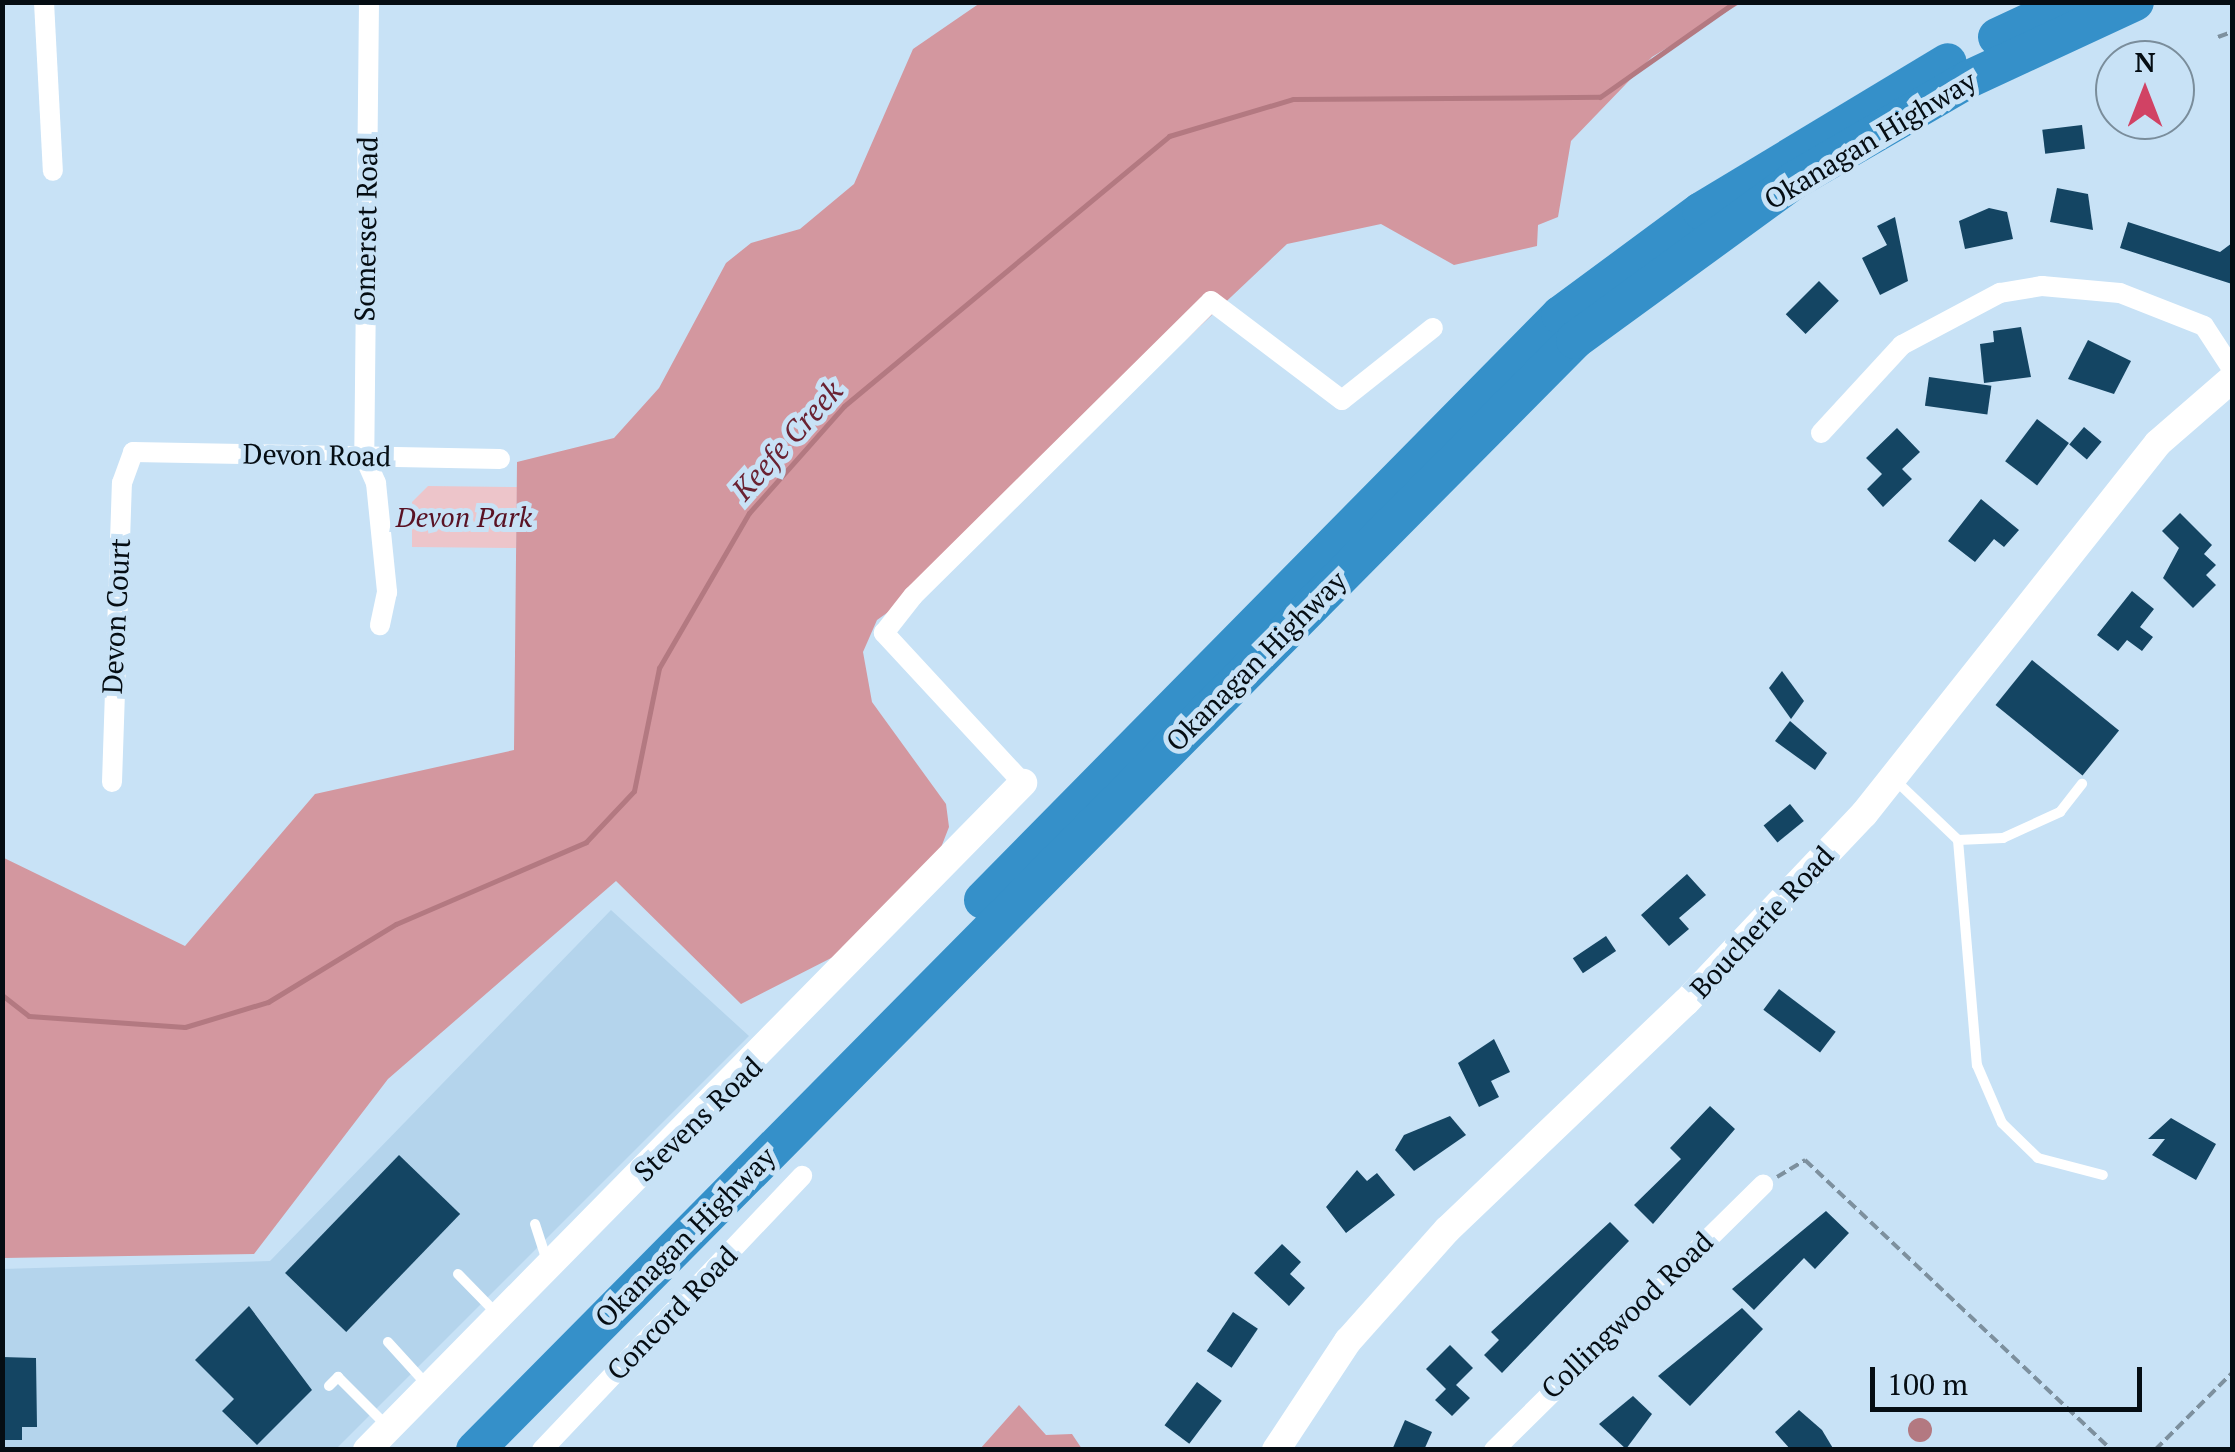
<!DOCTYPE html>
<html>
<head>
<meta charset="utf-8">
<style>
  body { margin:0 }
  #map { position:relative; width:2235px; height:1452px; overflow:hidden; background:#c8e2f6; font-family:"PT Serif",serif }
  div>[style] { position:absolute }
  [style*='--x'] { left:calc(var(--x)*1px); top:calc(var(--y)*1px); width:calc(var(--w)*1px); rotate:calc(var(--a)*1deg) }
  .built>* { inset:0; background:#b4d4ec }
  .green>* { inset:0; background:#edc5ca }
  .forest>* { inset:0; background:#d3979f }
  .water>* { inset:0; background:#b37981 }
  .round { border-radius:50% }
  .stream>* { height:5px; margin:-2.5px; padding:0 2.5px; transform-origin:2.5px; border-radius:2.5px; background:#b37981 }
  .building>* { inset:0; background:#144563; transform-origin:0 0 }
  .path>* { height:4px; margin-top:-2px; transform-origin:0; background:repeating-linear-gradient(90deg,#7d909e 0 10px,transparent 0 15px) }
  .lane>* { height:10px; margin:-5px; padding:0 5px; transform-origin:5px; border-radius:5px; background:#fff }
  .street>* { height:20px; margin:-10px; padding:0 10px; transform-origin:10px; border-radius:10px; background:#fff }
  .secondary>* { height:28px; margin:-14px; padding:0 14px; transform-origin:14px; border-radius:14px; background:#fff }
  .highway>* { height:38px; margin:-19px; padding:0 19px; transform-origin:19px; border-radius:19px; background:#3590c9 }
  span { translate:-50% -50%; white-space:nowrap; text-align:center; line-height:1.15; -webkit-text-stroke:10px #c8e2f6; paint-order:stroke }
  .street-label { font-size:28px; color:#050d13 }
  .park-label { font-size:28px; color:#591224; font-style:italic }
  .water-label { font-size:30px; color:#6a2232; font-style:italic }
  .frame { position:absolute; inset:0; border:5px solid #050d13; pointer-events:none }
  .north { position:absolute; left:2095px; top:40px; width:100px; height:100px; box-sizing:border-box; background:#c8e2f6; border:2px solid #7a8d9b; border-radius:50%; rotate:0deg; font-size:28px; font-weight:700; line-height:40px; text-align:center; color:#050d13 }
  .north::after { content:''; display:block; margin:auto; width:35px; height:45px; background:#d14264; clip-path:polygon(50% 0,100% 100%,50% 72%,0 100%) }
  .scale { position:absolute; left:1870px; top:1367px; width:272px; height:45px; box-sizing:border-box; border:5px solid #050d13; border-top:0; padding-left:12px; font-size:30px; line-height:35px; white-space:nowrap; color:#050d13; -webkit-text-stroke:8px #c8e2f6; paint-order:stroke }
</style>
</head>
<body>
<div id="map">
  <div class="built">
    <i style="clip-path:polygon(611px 910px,749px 1036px,336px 1449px,3px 1449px,2px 1269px,270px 1261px)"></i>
  </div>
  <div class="green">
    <i style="clip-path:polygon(428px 486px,517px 487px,516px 548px,412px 547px,412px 502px)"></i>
  </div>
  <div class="forest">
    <i style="clip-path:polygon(980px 3px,1741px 3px,1652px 57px,1571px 141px,1558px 217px,1538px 225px,1537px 246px,1454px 265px,1381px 224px,1287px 244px,925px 586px,877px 620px,863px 652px,872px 702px,946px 804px,949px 827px,926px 886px,841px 953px,741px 1004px,616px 881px,388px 1079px,254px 1254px,3px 1258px,2px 857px,185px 946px,315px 794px,514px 750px,517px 462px,614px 438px,659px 388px,726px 263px,751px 243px,800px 229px,854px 184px,913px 49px)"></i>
    <i style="clip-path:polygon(1019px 1405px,1046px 1435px,1072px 1434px,1082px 1449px,980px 1449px)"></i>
  </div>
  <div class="water">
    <i class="round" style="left:1908px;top:1418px;width:24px;height:24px"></i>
  </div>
  <div class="stream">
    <i style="--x:2;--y:995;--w:34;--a:38"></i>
    <i style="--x:29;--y:1016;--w:156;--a:4"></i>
    <i style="--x:185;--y:1027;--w:87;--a:-16.8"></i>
    <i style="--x:268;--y:1002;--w:150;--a:-31.4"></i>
    <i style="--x:396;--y:924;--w:207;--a:-23.3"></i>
    <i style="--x:586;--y:842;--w:70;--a:-46.7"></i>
    <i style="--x:634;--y:791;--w:126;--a:-78.5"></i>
    <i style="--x:659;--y:668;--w:179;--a:-59.9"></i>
    <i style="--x:749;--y:513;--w:143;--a:-48.4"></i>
    <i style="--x:844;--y:406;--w:423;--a:-39.7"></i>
    <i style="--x:1169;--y:136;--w:129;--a:-16.6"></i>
    <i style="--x:1293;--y:99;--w:307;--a:-0.4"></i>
    <i style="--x:1600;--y:97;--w:165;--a:-35.1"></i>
  </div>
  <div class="building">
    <i style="left:2082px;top:125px;width:24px;height:40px;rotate:83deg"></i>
    <i style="clip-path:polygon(2057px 188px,2088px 194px,2093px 230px,2050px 222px)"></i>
    <i style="clip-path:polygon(1989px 208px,2007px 212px,2013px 239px,1965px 249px,1959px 221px)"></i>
    <i style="clip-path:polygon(1895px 217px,1908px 281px,1880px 295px,1862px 258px,1887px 245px,1877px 226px)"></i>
    <i style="clip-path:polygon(2128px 222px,2220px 252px,2232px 243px,2232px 284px,2120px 248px)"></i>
    <i style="left:1819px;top:281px;width:28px;height:47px;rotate:45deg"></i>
    <i style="clip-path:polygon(2021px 327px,2031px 377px,1984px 383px,1980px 344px,1994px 342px,1993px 331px)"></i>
    <i style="clip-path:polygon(2088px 340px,2131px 361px,2114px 394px,2068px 379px)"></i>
    <i style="left:1929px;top:377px;width:63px;height:29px;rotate:8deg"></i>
    <i style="left:2037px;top:419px;width:40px;height:53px;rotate:37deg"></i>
    <i style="left:2084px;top:427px;width:23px;height:23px;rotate:40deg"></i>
    <i style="clip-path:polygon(1897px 428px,1920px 452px,1902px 469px,1912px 479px,1883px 507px,1867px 489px,1882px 474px,1866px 458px)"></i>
    <i style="clip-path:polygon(1981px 499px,2019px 530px,2004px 547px,1994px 539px,1975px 562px,1948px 541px)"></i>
    <i style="clip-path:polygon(2180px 513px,2212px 545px,2204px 554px,2216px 565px,2206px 575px,2216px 585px,2193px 608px,2163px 578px,2179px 548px,2162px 531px)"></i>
    <i style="clip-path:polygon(2132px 591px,2154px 609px,2140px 627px,2153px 637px,2142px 651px,2127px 640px,2118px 651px,2097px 635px)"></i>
    <i style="left:2032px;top:660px;width:112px;height:58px;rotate:39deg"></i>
    <i style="clip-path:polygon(1782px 671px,1804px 701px,1791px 719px,1769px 688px)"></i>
    <i style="clip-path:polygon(1790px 721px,1827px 753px,1815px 770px,1775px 741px)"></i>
    <i style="left:1790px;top:804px;width:22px;height:34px;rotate:51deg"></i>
    <i style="clip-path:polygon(1687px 874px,1706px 895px,1679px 918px,1689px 929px,1669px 946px,1641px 915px)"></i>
    <i style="left:1606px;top:936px;width:18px;height:40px;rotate:56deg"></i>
    <i style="left:1779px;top:989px;width:71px;height:26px;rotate:37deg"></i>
    <i style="clip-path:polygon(1494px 1039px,1510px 1072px,1491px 1081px,1499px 1097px,1479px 1107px,1458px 1063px)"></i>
    <i style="clip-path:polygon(1710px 1106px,1735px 1129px,1653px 1224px,1634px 1205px,1681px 1159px,1670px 1148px)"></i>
    <i style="clip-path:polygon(1450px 1116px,1466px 1135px,1414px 1171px,1395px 1150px,1404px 1135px)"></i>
    <i style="clip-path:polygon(2171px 1118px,2216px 1144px,2196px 1180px,2152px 1155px,2165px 1139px,2148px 1139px)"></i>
    <i style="left:399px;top:1155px;width:85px;height:164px;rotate:44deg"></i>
    <i style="clip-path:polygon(1357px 1170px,1367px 1181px,1377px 1173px,1395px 1195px,1346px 1233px,1326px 1207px)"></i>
    <i style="clip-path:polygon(1826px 1211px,1849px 1233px,1815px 1269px,1804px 1258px,1754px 1310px,1732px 1289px)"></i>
    <i style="clip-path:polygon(1610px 1222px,1629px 1241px,1502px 1373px,1484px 1355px,1499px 1340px,1491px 1332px)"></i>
    <i style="clip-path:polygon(1282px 1244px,1301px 1262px,1290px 1274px,1305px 1288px,1289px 1306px,1254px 1273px)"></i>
    <i style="clip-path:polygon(249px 1306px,312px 1390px,257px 1445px,222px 1411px,234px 1399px,195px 1360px)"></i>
    <i style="clip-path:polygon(1742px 1308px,1763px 1329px,1690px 1406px,1658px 1376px)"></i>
    <i style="left:1233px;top:1312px;width:30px;height:47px;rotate:34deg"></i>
    <i style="clip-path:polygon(1450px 1345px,1473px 1368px,1456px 1385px,1470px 1398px,1452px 1416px,1435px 1400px,1446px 1389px,1426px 1369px)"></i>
    <i style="clip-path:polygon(2px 1357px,36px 1358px,37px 1427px,22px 1427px,22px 1440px,2px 1440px)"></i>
    <i style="left:1197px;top:1382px;width:31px;height:54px;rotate:37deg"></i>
    <i style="clip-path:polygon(1633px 1396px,1652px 1414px,1626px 1449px,1599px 1424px)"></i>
    <i style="clip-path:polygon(1799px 1410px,1822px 1430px,1834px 1450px,1791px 1450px,1775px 1432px)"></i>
    <i style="clip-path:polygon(1405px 1420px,1432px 1432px,1424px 1450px,1392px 1450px)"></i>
  </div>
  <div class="path">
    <i style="--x:2218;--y:37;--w:15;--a:-20"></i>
    <i style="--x:1777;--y:1177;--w:33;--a:-31"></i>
    <i style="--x:1805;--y:1160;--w:422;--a:43.4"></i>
    <i style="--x:2155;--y:1450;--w:109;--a:-45"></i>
  </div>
  <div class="lane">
    <i style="--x:1893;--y:778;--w:90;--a:43.6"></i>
    <i style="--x:1958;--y:840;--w:226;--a:85.2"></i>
    <i style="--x:1977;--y:1065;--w:63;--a:66.7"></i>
    <i style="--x:2002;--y:1123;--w:50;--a:44.2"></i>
    <i style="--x:2038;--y:1158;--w:67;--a:14.7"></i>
    <i style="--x:1958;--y:840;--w:45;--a:-2.5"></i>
    <i style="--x:2003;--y:838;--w:63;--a:-24.5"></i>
    <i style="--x:2060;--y:812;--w:36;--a:-52"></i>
    <i style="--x:535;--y:1224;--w:42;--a:72"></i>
    <i style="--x:458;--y:1274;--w:57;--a:45.7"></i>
    <i style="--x:388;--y:1342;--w:59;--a:47.7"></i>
    <i style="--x:329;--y:1386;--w:13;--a:-45"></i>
    <i style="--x:338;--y:1377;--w:71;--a:45"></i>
  </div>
  <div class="street">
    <i style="--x:44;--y:2;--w:169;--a:87"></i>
    <i style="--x:369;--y:2;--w:454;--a:90.6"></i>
    <i style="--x:364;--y:456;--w:30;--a:66"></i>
    <i style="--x:376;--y:483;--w:110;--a:84.2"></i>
    <i style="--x:387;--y:592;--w:34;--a:102"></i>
    <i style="--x:1821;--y:433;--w:120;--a:-47.4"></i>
    <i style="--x:1902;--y:345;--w:111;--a:-28"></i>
    <i style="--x:2000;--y:293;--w:43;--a:-9.5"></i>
    <i style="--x:2042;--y:286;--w:78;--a:5.1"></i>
    <i style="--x:2120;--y:293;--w:90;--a:21.4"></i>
    <i style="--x:2204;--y:326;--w:51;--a:56.9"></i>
    <i style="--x:112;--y:782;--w:299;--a:-88.1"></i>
    <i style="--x:122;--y:483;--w:33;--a:-70"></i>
    <i style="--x:133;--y:452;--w:367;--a:1.1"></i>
    <i style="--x:1023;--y:783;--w:205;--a:-132.8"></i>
    <i style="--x:884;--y:633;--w:47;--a:-51.9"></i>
    <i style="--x:913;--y:596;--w:419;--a:-44.7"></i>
    <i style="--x:1211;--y:301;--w:164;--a:37.1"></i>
    <i style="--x:1342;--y:400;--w:116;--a:-38.4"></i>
    <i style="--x:542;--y:1450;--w:378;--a:-46.5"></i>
    <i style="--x:1494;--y:1450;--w:378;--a:-44.6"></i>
  </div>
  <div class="secondary">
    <i style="--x:367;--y:1450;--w:936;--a:-45.48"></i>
    <i style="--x:1276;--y:1450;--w:131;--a:-56.6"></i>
    <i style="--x:1348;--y:1341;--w:149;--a:-48.3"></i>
    <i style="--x:1447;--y:1230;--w:330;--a:-43.7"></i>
    <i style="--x:1686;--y:1002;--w:259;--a:-46.6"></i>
    <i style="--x:1864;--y:814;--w:473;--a:-51.6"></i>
    <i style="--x:2158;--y:443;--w:98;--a:-40.9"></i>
  </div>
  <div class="highway">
    <i style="--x:1997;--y:37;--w:83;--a:-25"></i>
    <i style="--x:983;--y:900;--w:822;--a:-45.39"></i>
    <i style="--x:1560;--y:315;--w:175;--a:-36.4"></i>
    <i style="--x:1701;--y:211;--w:288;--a:-31.1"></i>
    <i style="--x:475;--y:1450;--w:1563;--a:-45.26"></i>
    <i style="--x:1575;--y:340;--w:270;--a:-36.1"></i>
    <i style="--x:1793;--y:181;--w:203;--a:-30.1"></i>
    <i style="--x:1969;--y:79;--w:183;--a:-24.9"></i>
  </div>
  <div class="street-label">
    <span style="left:1870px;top:140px;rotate:-31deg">Okanagan Highway</span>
    <span style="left:366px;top:229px;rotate:-89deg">Somerset Road</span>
    <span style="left:317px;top:455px;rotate:1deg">Devon Road</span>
    <span style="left:116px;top:616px;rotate:-87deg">Devon Court</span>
    <span style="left:1256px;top:661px;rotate:-45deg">Okanagan Highway</span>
    <span style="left:1762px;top:922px;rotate:-47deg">Boucherie Road</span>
    <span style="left:698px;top:1119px;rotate:-44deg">Stevens Road</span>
    <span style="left:685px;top:1237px;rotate:-45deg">Okanagan Highway</span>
    <span style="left:672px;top:1313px;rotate:-46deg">Concord Road</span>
    <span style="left:1627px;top:1315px;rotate:-44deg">Collingwood Road</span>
  </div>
  <div class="park-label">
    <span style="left:464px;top:517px">Devon Park</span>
  </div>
  <div class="water-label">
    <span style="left:787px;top:440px;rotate:-48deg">Keefe Creek</span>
  </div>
  <div class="frame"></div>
  <div class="north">N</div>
  <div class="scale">100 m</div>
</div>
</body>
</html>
